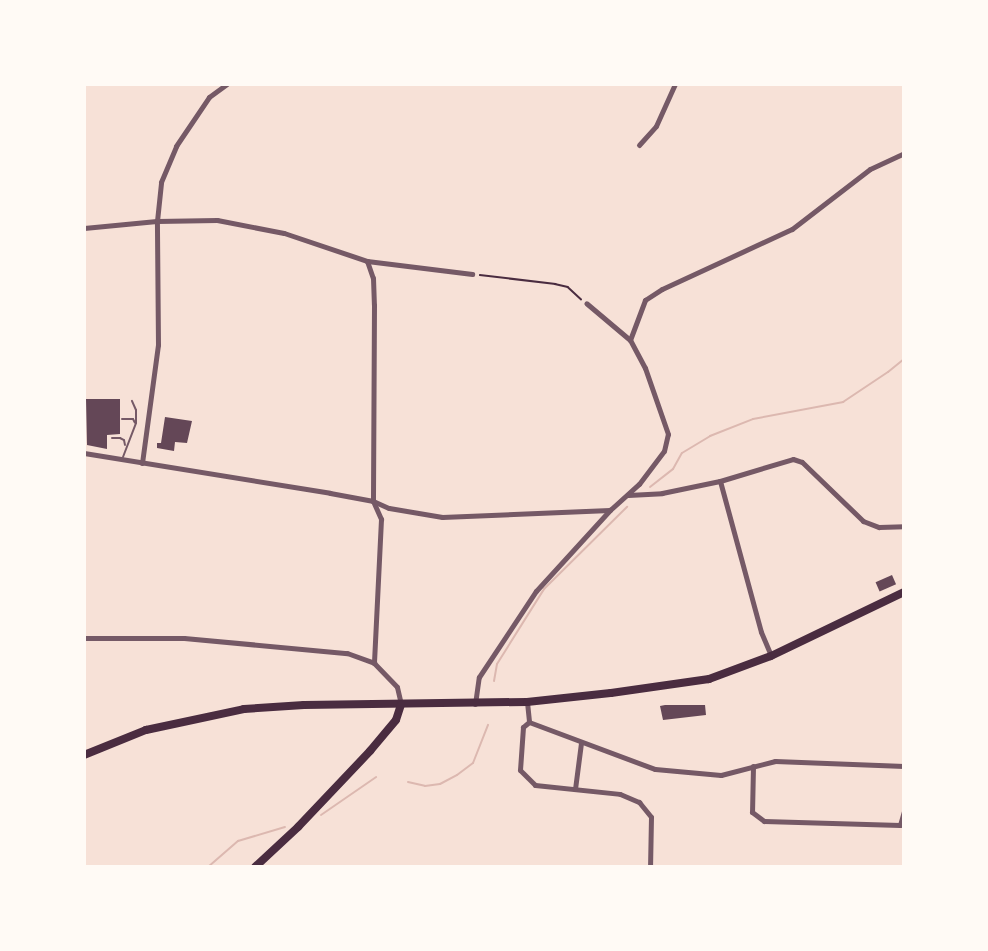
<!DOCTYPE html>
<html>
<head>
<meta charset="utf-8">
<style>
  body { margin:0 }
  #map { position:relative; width:988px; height:951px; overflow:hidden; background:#f7e1d7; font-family:"Zilla Slab",serif }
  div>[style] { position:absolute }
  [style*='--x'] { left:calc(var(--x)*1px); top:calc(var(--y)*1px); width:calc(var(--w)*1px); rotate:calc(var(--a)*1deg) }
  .stream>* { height:2px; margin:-1px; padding:0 1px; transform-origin:1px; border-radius:1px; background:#dcb8b0 }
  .building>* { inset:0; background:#644757; transform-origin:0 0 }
  .path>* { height:1.5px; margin:-0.75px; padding:0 0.75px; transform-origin:0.75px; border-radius:0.75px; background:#4a2c40 }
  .service>* { height:2px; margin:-1px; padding:0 1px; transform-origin:1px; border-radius:1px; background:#755966 }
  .minor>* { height:5px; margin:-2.5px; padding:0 2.5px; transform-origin:2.5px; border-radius:2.5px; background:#755966 }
  .secondary>* { height:8px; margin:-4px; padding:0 4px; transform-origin:4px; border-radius:4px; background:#4a2c40 }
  span { translate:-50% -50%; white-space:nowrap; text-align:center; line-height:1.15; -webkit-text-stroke:6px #fffaf5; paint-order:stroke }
  .frame { position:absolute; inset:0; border:86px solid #fffaf5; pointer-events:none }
</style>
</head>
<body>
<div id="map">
  <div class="stream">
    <i style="--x:650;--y:487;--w:29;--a:-38"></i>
    <i style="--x:673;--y:469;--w:18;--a:-61"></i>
    <i style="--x:682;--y:453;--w:33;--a:-31"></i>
    <i style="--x:710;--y:436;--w:46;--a:-21.6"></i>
    <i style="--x:753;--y:419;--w:92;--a:-10.7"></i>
    <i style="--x:843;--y:402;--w:54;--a:-33.7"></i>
    <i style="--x:888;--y:372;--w:21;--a:-39"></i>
    <i style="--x:494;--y:681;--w:17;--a:-80"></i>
    <i style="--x:497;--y:664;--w:89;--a:-57.9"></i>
    <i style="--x:544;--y:589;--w:117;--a:-44.7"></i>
    <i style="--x:408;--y:782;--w:17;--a:13"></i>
    <i style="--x:425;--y:786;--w:15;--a:-8"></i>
    <i style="--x:440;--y:784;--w:19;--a:-28"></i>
    <i style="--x:457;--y:775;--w:20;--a:-37"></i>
    <i style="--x:473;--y:763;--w:41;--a:-68.5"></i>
    <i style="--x:321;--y:815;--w:67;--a:-34.6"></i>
    <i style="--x:208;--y:867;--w:40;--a:-41"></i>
    <i style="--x:238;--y:841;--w:49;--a:-16.6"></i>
  </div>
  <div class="building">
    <i style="clip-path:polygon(86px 399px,120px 399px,120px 434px,107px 435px,107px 449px,87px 445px)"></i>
    <i style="clip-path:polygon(165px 417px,192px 421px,187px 443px,175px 442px,174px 451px,157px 448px,157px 443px,161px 443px)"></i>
    <i style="left:892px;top:575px;width:10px;height:18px;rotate:66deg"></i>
    <i style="clip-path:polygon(665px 705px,705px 705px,706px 715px,663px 720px,660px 706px)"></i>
  </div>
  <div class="path">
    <i style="--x:480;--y:275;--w:76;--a:6.8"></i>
    <i style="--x:555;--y:284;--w:13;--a:13"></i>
    <i style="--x:568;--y:287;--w:18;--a:43"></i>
  </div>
  <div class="service">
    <i style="--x:122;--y:419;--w:11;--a:0"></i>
    <i style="--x:133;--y:419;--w:4;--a:63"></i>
    <i style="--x:112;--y:438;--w:8;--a:0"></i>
    <i style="--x:120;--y:438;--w:4;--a:27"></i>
    <i style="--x:124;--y:440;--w:5;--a:79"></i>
    <i style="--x:123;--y:457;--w:36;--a:-69"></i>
    <i style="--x:136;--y:423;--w:13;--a:-90"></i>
    <i style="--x:136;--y:410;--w:10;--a:-114"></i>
  </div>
  <div class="minor">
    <i style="--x:639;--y:145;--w:25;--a:-48"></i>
    <i style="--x:656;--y:126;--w:46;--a:-65.7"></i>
    <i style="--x:84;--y:228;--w:73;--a:-5.5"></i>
    <i style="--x:157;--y:221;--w:60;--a:-1"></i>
    <i style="--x:217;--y:220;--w:68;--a:11"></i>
    <i style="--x:284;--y:233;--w:88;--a:18.6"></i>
    <i style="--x:367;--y:261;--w:106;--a:7.1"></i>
    <i style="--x:367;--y:261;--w:18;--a:71"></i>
    <i style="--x:373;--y:278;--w:27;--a:88"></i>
    <i style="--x:374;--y:305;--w:196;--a:90.3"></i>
    <i style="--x:373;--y:501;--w:20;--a:66"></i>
    <i style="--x:381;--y:519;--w:144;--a:92.8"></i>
    <i style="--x:630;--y:340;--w:43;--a:-69.4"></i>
    <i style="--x:645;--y:300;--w:20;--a:-33"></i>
    <i style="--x:662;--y:289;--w:143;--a:-24.8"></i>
    <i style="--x:792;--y:229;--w:98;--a:-37.6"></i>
    <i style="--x:870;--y:169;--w:38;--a:-25"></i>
    <i style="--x:84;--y:453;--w:249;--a:9.2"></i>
    <i style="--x:330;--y:493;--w:44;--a:10.5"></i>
    <i style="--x:373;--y:501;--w:17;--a:24"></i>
    <i style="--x:389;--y:508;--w:54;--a:9.6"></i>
    <i style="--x:442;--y:517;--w:168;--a:-2.4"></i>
    <i style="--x:142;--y:463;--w:119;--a:-82.3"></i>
    <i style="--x:158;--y:345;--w:124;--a:-90.5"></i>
    <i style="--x:157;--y:221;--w:39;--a:-84"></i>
    <i style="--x:161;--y:182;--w:39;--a:-67"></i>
    <i style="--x:176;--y:146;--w:59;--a:-56"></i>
    <i style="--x:209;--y:97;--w:22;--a:-36"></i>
    <i style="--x:720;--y:481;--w:156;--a:74.8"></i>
    <i style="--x:761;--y:632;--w:26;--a:67"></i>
    <i style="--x:628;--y:495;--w:34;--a:-3"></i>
    <i style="--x:662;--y:493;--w:59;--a:-11.7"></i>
    <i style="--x:720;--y:481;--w:76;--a:-16.8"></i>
    <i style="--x:793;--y:459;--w:9;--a:18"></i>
    <i style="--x:802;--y:462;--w:85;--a:44"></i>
    <i style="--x:863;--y:521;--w:17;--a:21"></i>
    <i style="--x:879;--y:527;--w:25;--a:-2"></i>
    <i style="--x:84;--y:638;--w:100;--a:0"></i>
    <i style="--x:184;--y:638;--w:164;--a:5.3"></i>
    <i style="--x:347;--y:653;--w:29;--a:20"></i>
    <i style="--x:374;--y:663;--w:33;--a:46"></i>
    <i style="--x:397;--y:687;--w:18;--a:77"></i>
    <i style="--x:527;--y:702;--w:20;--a:84"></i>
    <i style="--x:529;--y:722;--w:134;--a:20.5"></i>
    <i style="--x:655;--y:769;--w:66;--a:5.2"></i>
    <i style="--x:721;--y:775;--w:56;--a:-14.5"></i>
    <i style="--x:775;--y:761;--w:129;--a:2.2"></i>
    <i style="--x:475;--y:704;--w:27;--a:-82"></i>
    <i style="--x:479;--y:677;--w:103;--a:-56.5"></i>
    <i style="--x:536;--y:591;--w:110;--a:-47.6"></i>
    <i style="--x:610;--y:510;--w:39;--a:-42"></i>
    <i style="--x:639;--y:484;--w:41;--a:-52.9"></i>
    <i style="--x:664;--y:451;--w:17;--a:-77"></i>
    <i style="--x:668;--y:434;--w:70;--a:-109.2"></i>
    <i style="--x:645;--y:368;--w:32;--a:-118"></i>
    <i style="--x:630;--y:340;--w:57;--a:-139.9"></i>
    <i style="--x:529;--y:722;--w:8;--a:140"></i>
    <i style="--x:523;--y:727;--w:43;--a:94"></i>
    <i style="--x:520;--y:770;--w:21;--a:45"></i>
    <i style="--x:535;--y:785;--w:85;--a:6"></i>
    <i style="--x:620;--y:794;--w:21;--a:23"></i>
    <i style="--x:639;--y:802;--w:19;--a:51"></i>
    <i style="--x:651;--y:817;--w:50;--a:91.1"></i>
    <i style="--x:753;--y:766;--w:46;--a:91.2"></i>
    <i style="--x:752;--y:812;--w:15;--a:37"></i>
    <i style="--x:764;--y:821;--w:136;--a:1.7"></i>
    <i style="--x:900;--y:825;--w:15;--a:-74"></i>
    <i style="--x:575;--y:789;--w:46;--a:-82.6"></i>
  </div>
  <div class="secondary">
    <i style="--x:84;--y:755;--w:67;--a:-22"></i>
    <i style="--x:146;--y:730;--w:100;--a:-12.1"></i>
    <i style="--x:244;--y:709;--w:60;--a:-3.8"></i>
    <i style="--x:304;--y:705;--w:223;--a:-0.8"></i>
    <i style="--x:527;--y:702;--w:84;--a:-6.1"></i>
    <i style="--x:611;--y:693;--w:99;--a:-8.1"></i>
    <i style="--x:709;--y:679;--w:66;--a:-20.4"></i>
    <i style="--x:771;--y:656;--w:148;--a:-25.7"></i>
    <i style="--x:255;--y:867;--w:59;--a:-42.9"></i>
    <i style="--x:298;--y:827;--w:105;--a:-46.5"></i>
    <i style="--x:370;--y:751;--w:40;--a:-50"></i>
    <i style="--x:396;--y:720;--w:16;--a:-72"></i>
  </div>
  <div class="frame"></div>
</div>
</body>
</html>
